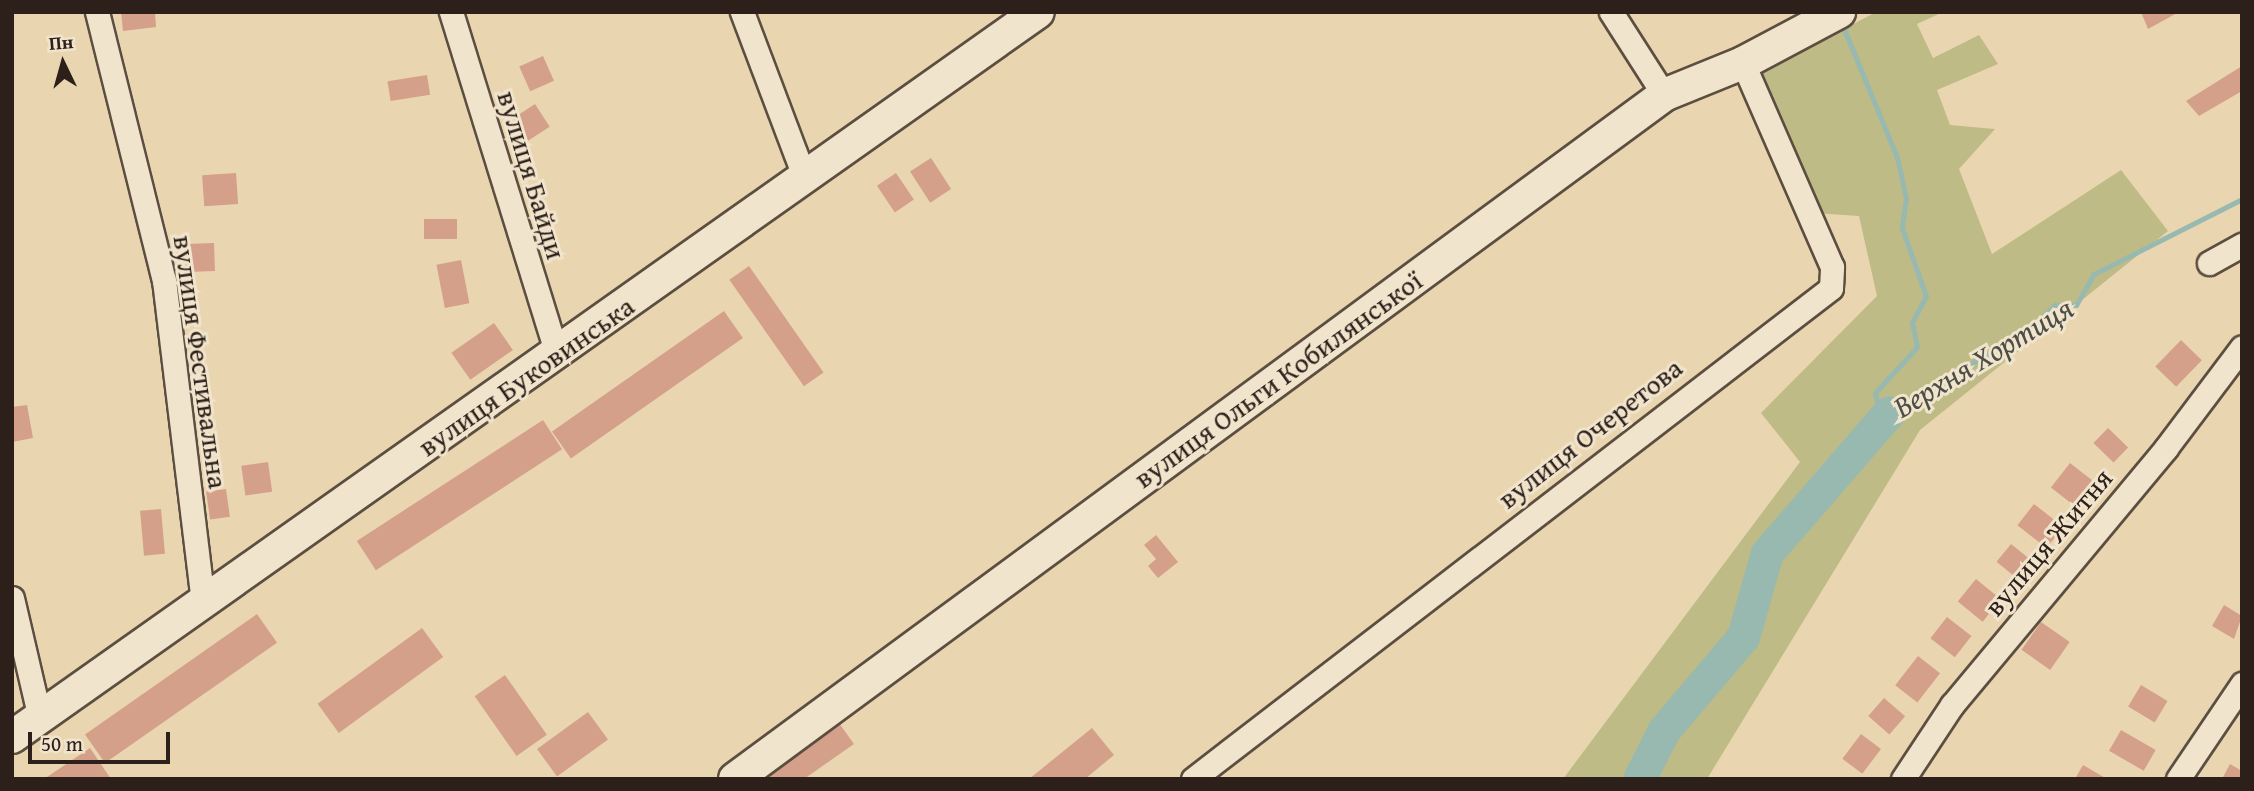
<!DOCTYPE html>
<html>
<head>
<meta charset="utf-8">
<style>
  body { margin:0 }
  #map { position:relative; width:2254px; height:791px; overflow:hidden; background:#e9d6b1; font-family:"Gentium Book Plus",serif }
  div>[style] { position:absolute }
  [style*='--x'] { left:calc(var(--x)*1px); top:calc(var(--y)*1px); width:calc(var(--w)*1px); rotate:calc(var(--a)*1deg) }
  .green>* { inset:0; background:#bfbb86 }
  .stream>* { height:5px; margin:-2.5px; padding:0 2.5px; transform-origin:2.5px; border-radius:2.5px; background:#97b9af }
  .river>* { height:33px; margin:-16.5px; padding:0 16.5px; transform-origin:16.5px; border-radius:16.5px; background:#97b9af }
  .building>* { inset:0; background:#d5a089; transform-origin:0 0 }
  .roads { filter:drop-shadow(2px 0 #5c4e40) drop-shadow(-2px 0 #5c4e40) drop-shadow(0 2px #5c4e40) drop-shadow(0 -2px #5c4e40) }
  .street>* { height:23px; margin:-11.5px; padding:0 11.5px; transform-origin:11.5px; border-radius:11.5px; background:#f1e4cc }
  .secondary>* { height:32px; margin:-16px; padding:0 16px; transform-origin:16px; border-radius:16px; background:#f1e4cc }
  span { translate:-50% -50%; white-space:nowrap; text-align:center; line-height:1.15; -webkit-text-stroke:6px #f1e4cc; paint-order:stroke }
  .street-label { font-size:28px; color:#2d201b }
  .water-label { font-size:30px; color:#4d4e47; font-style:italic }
  .frame { position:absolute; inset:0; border:14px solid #2d201b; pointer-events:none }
  .north { position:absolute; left:28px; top:28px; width:70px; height:70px; -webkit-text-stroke:5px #f1e4cc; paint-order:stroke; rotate:355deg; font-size:19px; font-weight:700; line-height:28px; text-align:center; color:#2d201b }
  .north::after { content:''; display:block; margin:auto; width:24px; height:32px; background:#2d201b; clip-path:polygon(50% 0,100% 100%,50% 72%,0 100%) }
  .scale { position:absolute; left:28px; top:732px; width:142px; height:32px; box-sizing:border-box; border:4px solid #2d201b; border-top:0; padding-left:9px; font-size:21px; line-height:24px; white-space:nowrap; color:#2d201b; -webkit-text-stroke:5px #f1e4cc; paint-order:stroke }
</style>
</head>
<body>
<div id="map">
  <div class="green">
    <i style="clip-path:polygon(1876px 12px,1943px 12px,1917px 24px,1933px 58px,1979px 35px,1998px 64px,1937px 90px,1950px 125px,1995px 129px,1959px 169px,1992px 254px,2121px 170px,2168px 231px,1920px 430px,1707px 779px,1563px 779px,1800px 462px,1761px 413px,1877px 296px,1859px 216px,1813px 213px,1752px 78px)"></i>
  </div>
  <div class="stream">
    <i style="--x:1841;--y:22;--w:146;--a:67.5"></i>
    <i style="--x:1897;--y:157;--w:42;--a:77.6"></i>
    <i style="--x:1906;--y:198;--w:30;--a:98"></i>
    <i style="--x:1902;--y:228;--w:72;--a:70.6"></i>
    <i style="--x:1926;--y:296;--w:30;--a:118"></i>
    <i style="--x:1912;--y:322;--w:25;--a:79"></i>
    <i style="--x:1917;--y:347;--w:62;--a:132.4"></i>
    <i style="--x:1875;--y:393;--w:30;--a:78"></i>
    <i style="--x:1889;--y:412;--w:161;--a:-30.5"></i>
    <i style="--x:2028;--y:330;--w:37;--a:-43"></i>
    <i style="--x:2055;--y:305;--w:21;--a:0"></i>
    <i style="--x:2076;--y:305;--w:36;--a:-60"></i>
    <i style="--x:2094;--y:274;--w:166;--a:-26.9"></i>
  </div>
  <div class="river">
    <i style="--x:1639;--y:779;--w:55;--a:-63"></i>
    <i style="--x:1664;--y:730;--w:122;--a:-49.7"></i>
    <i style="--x:1743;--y:637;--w:87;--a:-74.1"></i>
    <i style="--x:1767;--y:553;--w:186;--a:-49.1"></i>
  </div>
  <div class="building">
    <i style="clip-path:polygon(121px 12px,155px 12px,156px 27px,123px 31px)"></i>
    <i style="clip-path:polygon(2141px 12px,2179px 12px,2148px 29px)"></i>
    <i style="left:543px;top:56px;width:27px;height:26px;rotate:66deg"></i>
    <i style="clip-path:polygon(2242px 66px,2242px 91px,2199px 116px,2186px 101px)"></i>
    <i style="left:427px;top:75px;width:20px;height:40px;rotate:81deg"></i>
    <i style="left:535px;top:104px;width:27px;height:26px;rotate:57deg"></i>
    <i style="left:931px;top:158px;width:37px;height:25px;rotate:57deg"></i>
    <i style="left:236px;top:173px;width:31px;height:34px;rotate:86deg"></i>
    <i style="left:896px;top:173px;width:32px;height:23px;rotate:56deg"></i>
    <i style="left:457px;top:219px;width:20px;height:33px;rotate:90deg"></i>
    <i style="left:214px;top:243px;width:28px;height:29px;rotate:88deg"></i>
    <i style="left:461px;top:260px;width:44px;height:25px;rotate:79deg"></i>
    <i style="left:749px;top:266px;width:130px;height:24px;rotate:55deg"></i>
    <i style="left:724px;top:311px;width:33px;height:210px;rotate:55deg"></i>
    <i style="left:494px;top:323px;width:33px;height:52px;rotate:55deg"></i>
    <i style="left:2181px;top:340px;width:29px;height:37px;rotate:44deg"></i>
    <i style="clip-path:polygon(27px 405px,33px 438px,12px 442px,12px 407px)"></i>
    <i style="left:543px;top:420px;width:35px;height:222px;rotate:57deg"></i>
    <i style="left:2108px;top:428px;width:28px;height:21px;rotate:44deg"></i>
    <i style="left:268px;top:462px;width:30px;height:27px;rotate:82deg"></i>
    <i style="left:2070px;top:463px;width:33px;height:31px;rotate:38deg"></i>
    <i style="left:226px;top:489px;width:28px;height:20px;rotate:82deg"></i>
    <i style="left:2034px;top:504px;width:37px;height:27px;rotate:38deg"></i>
    <i style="left:161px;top:509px;width:45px;height:21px;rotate:85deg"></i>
    <i style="clip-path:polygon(1156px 535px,1178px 562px,1158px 578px,1148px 566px,1156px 559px,1144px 545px)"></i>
    <i style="left:2011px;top:544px;width:28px;height:23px;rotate:39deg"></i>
    <i style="left:1976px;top:579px;width:32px;height:29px;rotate:39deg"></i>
    <i style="clip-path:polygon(2224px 605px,2242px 616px,2234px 639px,2212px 626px)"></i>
    <i style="left:257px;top:614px;width:35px;height:210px;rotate:55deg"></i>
    <i style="left:1947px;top:617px;width:31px;height:27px;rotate:38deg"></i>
    <i style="left:2041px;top:622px;width:35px;height:34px;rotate:35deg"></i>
    <i style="left:422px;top:628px;width:36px;height:129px;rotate:54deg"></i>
    <i style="left:1918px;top:656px;width:28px;height:37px;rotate:38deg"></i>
    <i style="left:505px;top:675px;width:73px;height:37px;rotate:55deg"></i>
    <i style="left:2141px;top:685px;width:31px;height:25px;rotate:31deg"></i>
    <i style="left:1884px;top:698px;width:28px;height:24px;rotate:41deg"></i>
    <i style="left:588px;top:712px;width:34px;height:63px;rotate:54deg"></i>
    <i style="clip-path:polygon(834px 716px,854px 744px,804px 779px,748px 779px)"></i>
    <i style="clip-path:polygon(1092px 728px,1114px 755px,1085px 779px,1029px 779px)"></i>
    <i style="left:2121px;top:730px;width:40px;height:24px;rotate:30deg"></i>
    <i style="left:1861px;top:734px;width:25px;height:31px;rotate:37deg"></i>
    <i style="clip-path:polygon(90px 748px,111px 779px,44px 779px)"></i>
    <i style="clip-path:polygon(2230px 764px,2242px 771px,2242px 779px,2222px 779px)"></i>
    <i style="clip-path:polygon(2083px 765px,2107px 779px,2075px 779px)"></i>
  </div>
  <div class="roads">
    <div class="street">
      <i style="--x:97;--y:12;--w:276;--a:76"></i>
      <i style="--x:164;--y:280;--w:323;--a:83.1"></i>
      <i style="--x:451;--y:12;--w:359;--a:72.8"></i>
      <i style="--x:742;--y:12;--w:178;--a:69.3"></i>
      <i style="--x:1611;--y:12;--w:98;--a:57.4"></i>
      <i style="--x:2209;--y:263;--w:38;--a:-29"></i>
      <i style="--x:12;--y:598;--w:123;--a:76.9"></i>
      <i style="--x:1193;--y:779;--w:805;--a:-37.58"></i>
      <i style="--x:1831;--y:288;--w:21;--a:-87"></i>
      <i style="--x:1832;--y:267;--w:223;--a:-113.6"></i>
      <i style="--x:1903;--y:779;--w:89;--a:-56.5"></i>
      <i style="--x:1952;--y:705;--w:334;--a:-50.2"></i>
      <i style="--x:2166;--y:448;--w:126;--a:-53"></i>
      <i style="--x:2178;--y:779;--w:115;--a:-56"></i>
    </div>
    <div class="secondary">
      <i style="--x:12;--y:737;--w:1256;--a:-35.25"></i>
      <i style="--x:735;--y:779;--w:1154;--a:-36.36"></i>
      <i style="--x:1664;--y:95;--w:85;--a:-22.1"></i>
      <i style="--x:1743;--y:63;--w:109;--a:-28"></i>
    </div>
  </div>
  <div class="street-label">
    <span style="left:532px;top:175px;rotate:73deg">вулиця Байди</span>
    <span style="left:201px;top:362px;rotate:82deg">вулиця Фестивальна</span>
    <span style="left:526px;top:376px;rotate:-35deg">вулиця Буковинська</span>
    <span style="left:1278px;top:379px;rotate:-36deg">вулиця Ольги Кобилянської</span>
    <span style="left:1590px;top:433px;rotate:-38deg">вулиця Очеретова</span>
    <span style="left:2048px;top:542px;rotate:-50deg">вулиця Житня</span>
  </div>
  <div class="water-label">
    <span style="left:1983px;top:357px;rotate:-31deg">Верхня Хортиця</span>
  </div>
  <div class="frame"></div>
  <div class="north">Пн</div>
  <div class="scale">50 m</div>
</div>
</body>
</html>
